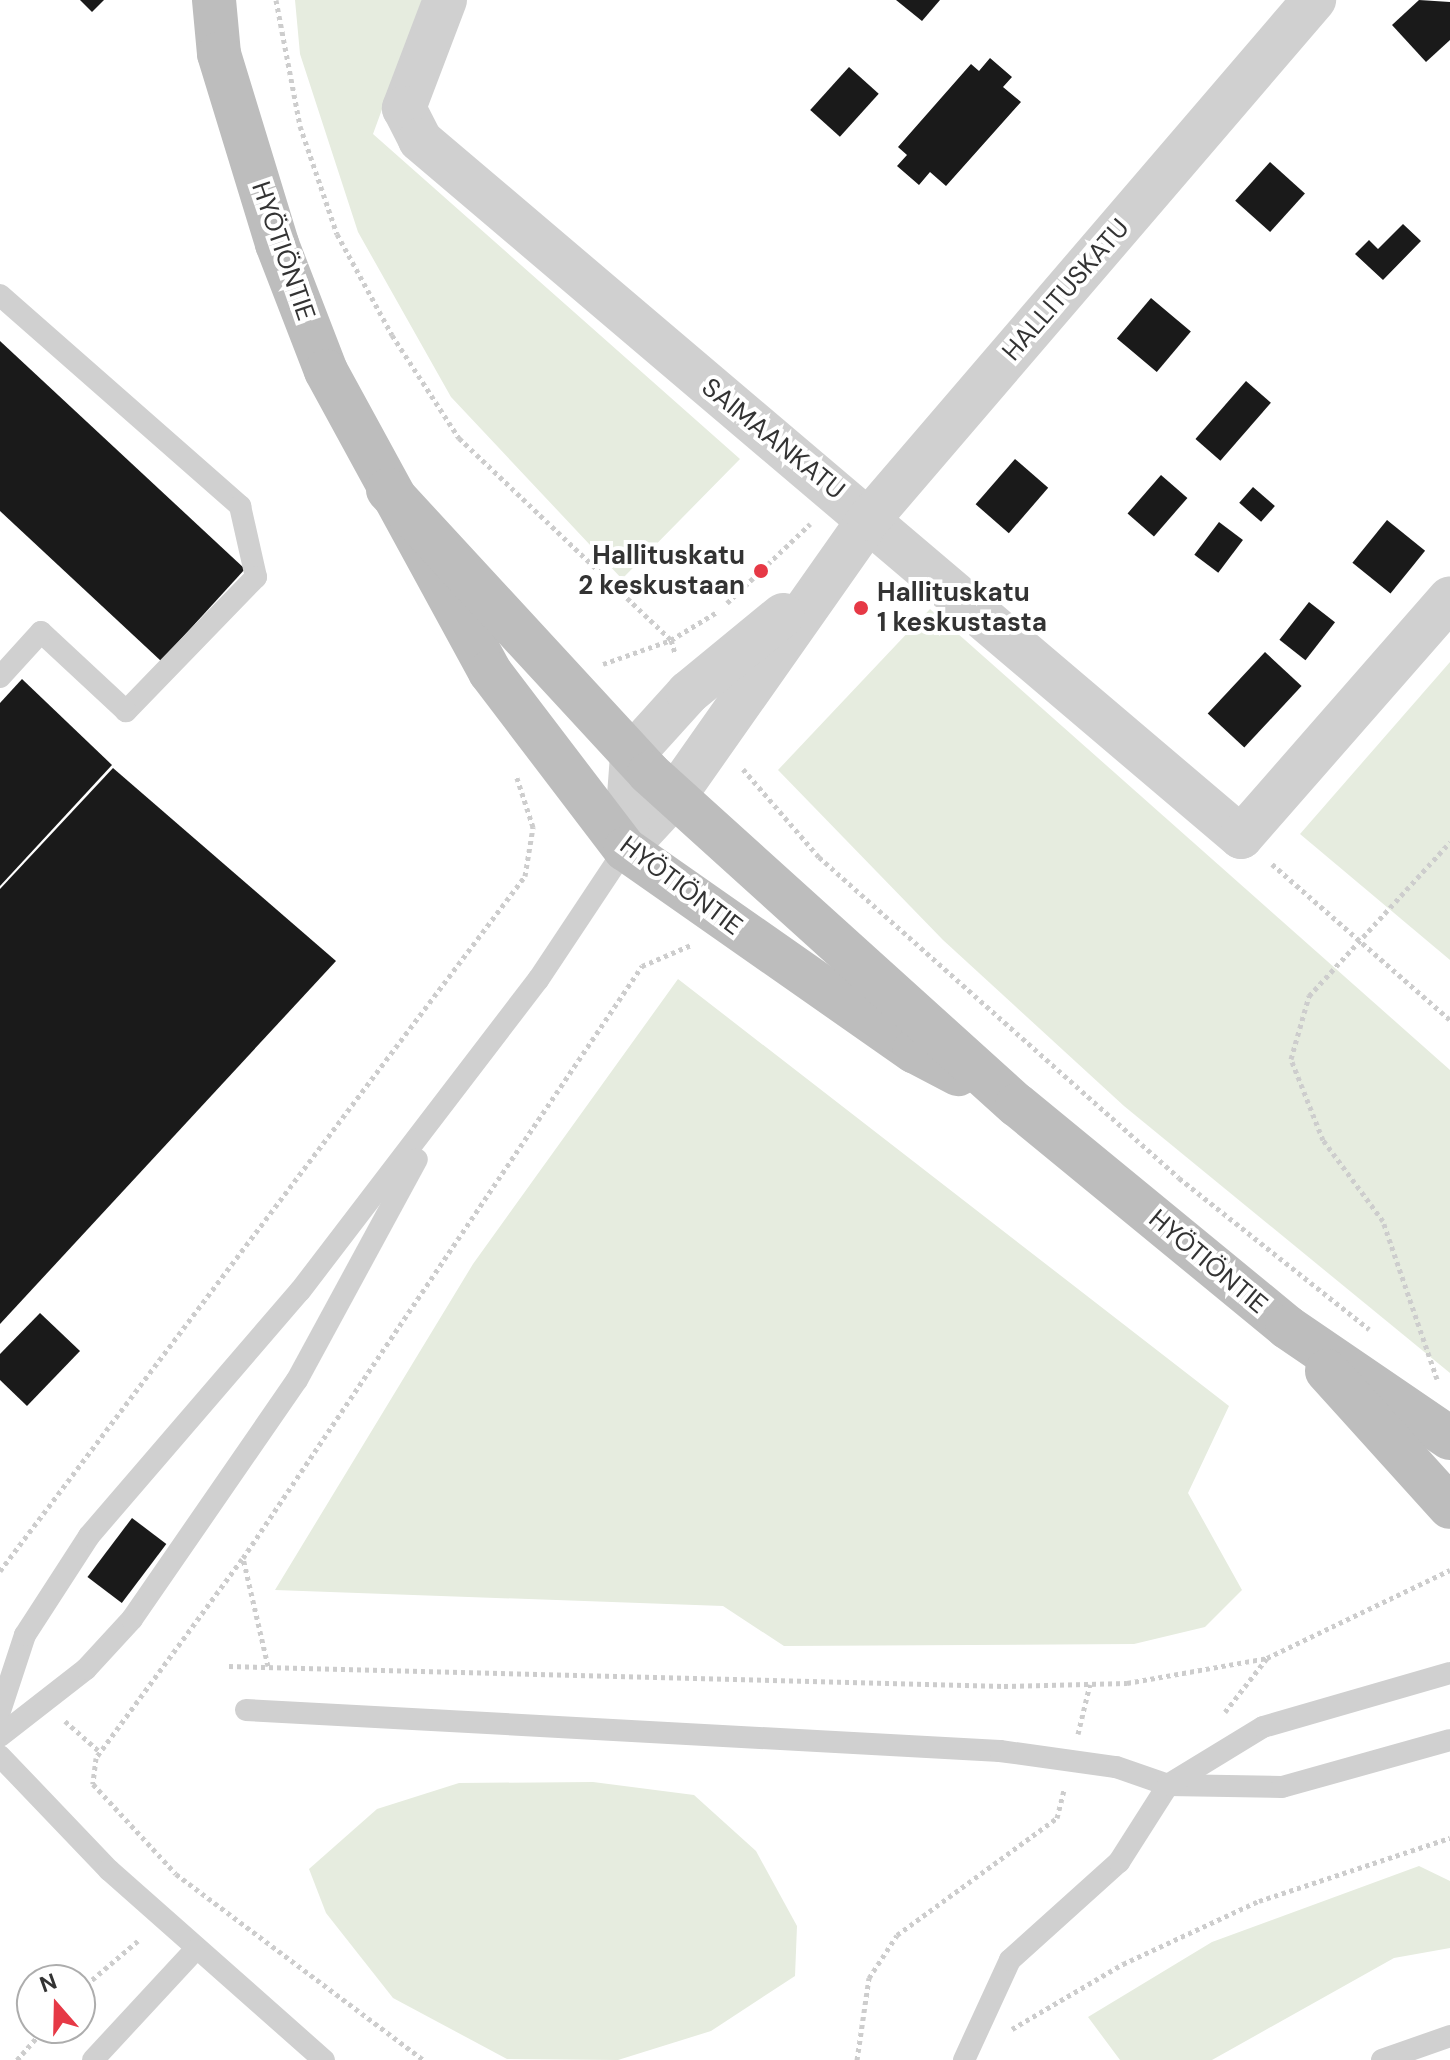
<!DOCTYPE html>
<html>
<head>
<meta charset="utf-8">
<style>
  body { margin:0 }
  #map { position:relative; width:1450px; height:2060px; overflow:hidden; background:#fff; font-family:"DM Sans",sans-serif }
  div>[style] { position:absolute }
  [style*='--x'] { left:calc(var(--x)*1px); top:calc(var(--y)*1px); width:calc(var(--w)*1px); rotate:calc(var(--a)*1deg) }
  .green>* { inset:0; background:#e6ecdf }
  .building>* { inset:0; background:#1a1a1a; transform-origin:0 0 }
  .path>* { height:5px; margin-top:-2.5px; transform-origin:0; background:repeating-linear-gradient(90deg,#cdcdcd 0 4px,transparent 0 8px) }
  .service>* { height:22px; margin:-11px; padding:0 11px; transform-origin:11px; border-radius:11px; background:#d0d0d0 }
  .minor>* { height:44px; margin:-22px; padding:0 22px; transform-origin:22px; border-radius:22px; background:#d0d0d0 }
  .tertiary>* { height:44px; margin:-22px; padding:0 22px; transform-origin:22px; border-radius:22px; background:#d0d0d0 }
  .secondary>* { height:44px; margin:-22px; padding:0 22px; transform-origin:22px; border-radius:22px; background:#bdbdbd }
  .dots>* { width:22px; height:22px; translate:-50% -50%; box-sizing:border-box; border:4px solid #fff; border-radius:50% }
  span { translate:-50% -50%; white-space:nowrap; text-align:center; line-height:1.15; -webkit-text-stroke:8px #fff; paint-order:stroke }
  .street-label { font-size:26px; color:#333 }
  .poi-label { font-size:26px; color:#333; font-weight:700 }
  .right { translate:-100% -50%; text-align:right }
  .left { translate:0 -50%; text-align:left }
  .north { position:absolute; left:16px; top:1964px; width:80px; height:80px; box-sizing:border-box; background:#fff; border:2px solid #adadad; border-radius:50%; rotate:340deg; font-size:22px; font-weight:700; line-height:32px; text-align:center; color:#333 }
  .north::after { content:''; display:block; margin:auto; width:28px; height:36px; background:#e63946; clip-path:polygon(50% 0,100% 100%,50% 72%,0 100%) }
</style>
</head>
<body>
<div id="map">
  <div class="green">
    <i style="clip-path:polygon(295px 0,422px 0,373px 134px,740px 459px,622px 579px,451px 397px,358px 232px,300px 54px)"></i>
    <i style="clip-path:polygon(930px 609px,1450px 1070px,1450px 1373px,1124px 1106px,943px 940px,778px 770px)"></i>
    <i style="clip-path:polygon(1450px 662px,1450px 960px,1300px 834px)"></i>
    <i style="clip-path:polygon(678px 979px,1229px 1406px,1188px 1493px,1242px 1590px,1205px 1627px,1134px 1644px,784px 1646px,723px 1606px,275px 1590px,473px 1264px)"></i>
    <i style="clip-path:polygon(593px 1782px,694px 1795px,756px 1851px,797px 1926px,795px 1976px,711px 2031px,618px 2060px,507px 2059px,393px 1998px,326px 1913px,309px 1869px,377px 1809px,459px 1783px)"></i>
    <i style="clip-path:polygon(1419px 1866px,1450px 1881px,1450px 1948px,1394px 1958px,1212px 2060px,1120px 2060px,1088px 2017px,1212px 1942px)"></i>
  </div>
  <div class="building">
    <i style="clip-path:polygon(80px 0,104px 0,92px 12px)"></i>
    <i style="clip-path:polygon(896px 0,940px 0,922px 21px)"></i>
    <i style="clip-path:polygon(1419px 0,1450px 2px,1450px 40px,1426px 62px,1392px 25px)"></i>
    <i style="clip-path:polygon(990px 58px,1012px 77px,1003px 87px,1021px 102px,946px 186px,930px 172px,919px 185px,897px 166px,907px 155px,898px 147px,971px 64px,979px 71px)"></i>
    <i style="left:849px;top:67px;width:40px;height:58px;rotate:42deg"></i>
    <i style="left:1270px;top:162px;width:47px;height:52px;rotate:42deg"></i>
    <i style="clip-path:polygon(1403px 224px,1421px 241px,1383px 280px,1355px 254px,1369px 240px,1378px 249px)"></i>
    <i style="left:1151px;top:298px;width:52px;height:53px;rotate:40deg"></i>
    <i style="clip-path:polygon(0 341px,245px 569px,161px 661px,0 511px)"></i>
    <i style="left:1246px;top:381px;width:33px;height:77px;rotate:41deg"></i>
    <i style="left:1015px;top:459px;width:44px;height:60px;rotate:41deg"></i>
    <i style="left:1161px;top:475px;width:35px;height:51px;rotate:41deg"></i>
    <i style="left:1253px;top:487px;width:29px;height:21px;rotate:41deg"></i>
    <i style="left:1387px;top:520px;width:49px;height:55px;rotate:39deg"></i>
    <i style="left:1219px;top:522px;width:30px;height:41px;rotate:37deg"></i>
    <i style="left:1309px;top:602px;width:33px;height:48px;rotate:38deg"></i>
    <i style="left:1265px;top:652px;width:50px;height:84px;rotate:43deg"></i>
    <i style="clip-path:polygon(22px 679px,112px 765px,0 886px,0 703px)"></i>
    <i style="clip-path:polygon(113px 768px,336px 961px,0 1324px,0 889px)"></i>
    <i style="clip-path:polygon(40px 1313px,80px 1351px,27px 1406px,0 1380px,0 1354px)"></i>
    <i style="left:132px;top:1518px;width:43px;height:74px;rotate:37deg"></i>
  </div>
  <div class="path">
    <i style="--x:276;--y:0;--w:128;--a:79.2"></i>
    <i style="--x:300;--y:126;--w:114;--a:71.1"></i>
    <i style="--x:337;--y:234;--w:115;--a:61.4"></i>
    <i style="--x:392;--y:335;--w:123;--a:57"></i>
    <i style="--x:459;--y:438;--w:293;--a:43.6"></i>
    <i style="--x:671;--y:640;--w:14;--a:73"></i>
    <i style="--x:727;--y:603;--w:115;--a:-43.6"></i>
    <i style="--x:603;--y:664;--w:72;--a:-19.4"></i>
    <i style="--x:671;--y:640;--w:54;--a:-31.3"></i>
    <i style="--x:743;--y:769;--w:116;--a:49.2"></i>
    <i style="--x:819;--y:857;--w:482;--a:41.7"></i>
    <i style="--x:1179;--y:1178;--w:243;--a:38.5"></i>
    <i style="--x:1272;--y:864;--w:237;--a:41.2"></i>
    <i style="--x:1437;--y:1379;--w:167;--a:-108.9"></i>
    <i style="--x:1383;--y:1221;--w:101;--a:-126.5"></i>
    <i style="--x:1323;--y:1140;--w:87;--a:-111.6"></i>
    <i style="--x:1291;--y:1059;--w:66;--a:-74.1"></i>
    <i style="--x:1309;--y:996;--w:209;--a:-47.5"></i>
    <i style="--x:242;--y:1559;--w:247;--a:126.3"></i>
    <i style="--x:96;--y:1758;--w:26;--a:97"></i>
    <i style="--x:93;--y:1784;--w:122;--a:47.3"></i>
    <i style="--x:176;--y:1874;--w:310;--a:36.9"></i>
    <i style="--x:0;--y:1571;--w:871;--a:-52.93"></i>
    <i style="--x:525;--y:876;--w:50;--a:-80.7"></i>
    <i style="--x:533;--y:827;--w:52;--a:-108.1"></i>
    <i style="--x:229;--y:1666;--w:775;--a:1.48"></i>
    <i style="--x:1004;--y:1686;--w:123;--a:-1.4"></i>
    <i style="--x:1127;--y:1683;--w:142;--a:-10.1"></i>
    <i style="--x:268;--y:1666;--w:111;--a:-103"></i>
    <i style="--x:243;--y:1558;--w:714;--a:-56.02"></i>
    <i style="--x:642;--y:966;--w:53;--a:-23.2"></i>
    <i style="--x:1225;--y:1712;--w:68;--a:-52.1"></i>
    <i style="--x:1267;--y:1658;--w:203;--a:-25.7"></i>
    <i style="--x:65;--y:1721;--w:47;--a:41.5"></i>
    <i style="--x:1078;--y:1734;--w:51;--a:-76.5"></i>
    <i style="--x:80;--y:1990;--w:79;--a:-40.4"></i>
    <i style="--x:1012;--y:2029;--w:129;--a:-30.4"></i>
    <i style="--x:1123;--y:1964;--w:150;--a:-24.9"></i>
    <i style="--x:1259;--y:1901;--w:201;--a:-18.3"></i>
    <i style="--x:17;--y:2060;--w:43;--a:-48.8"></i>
    <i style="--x:857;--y:2060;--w:83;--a:-81.7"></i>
    <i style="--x:869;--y:1978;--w:51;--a:-56.9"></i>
    <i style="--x:897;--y:1935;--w:198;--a:-36.2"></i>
    <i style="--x:1057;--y:1818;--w:29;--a:-76"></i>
  </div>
  <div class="service">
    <i style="--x:0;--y:295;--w:320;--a:41.3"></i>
    <i style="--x:240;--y:506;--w:73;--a:77.3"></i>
    <i style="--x:256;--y:577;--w:187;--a:134.1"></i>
    <i style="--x:126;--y:711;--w:116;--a:-137.1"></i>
    <i style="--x:41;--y:632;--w:61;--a:132.3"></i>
    <i style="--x:246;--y:1710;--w:755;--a:3.11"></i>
    <i style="--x:1000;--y:1751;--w:117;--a:7.9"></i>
    <i style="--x:1116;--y:1767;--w:55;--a:19.1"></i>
    <i style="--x:1168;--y:1785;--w:114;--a:1"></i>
    <i style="--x:1282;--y:1787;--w:174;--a:-15.6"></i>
    <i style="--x:0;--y:1711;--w:80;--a:-71.8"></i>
    <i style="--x:25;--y:1635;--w:118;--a:-57.1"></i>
    <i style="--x:89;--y:1536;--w:323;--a:-49.3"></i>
    <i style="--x:300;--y:1291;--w:392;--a:-52.6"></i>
    <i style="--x:538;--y:980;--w:157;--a:-56.4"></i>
    <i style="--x:0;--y:1736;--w:109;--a:-37.9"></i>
    <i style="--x:86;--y:1669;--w:68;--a:-47.4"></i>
    <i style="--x:132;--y:1619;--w:290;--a:-55.4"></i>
    <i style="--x:297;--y:1380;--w:251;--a:-61.5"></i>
    <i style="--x:0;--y:1756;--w:158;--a:46.3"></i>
    <i style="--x:109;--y:1870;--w:287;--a:41.5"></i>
    <i style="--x:93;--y:2060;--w:150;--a:-47.2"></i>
    <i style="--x:964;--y:2060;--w:110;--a:-65.3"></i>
    <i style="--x:1010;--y:1960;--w:147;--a:-42"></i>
    <i style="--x:1119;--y:1862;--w:91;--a:-57.5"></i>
    <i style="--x:1168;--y:1785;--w:111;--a:-31.4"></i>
    <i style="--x:1263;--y:1727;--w:195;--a:-16.1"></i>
    <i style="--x:1382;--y:2060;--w:72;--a:-19.4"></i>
  </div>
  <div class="minor">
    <i style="--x:445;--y:0;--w:116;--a:110.8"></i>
    <i style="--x:404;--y:108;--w:36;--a:63"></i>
    <i style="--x:420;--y:140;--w:1077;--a:40.33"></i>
    <i style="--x:1241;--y:837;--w:317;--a:-48.8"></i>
  </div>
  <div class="tertiary">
    <i style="--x:625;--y:849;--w:75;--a:-47.2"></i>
    <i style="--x:676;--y:794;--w:336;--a:-54.9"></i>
    <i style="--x:869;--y:519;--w:684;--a:-49.39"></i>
    <i style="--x:625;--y:849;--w:94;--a:-85.7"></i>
    <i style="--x:632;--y:755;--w:84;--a:-47.9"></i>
    <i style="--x:688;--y:693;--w:123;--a:-39.4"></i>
  </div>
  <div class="secondary">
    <i style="--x:214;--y:0;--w:54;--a:84.7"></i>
    <i style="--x:219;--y:54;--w:199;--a:73"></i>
    <i style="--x:277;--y:244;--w:136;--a:68.9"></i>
    <i style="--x:326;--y:371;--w:343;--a:61.4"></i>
    <i style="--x:490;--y:672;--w:223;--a:52.7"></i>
    <i style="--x:625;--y:849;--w:353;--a:35"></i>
    <i style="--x:914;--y:1051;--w:50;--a:27.6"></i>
    <i style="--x:388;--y:490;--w:385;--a:47.3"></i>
    <i style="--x:649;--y:773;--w:496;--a:42.1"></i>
    <i style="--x:1017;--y:1105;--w:350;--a:39.4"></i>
    <i style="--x:1287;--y:1327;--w:197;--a:34.3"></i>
    <i style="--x:1327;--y:1371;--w:183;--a:47.9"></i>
  </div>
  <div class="dots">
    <i style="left:761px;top:571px;background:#e63946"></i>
    <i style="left:861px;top:608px;background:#e63946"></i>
  </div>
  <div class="street-label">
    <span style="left:283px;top:251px;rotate:71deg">HYÖTIÖNTIE</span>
    <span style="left:1066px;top:290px;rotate:-49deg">HALLITUSKATU</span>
    <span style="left:773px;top:439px;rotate:39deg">SAIMAANKATU</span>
    <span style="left:681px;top:886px;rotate:37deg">HYÖTIÖNTIE</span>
    <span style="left:1208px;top:1262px;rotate:40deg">HYÖTIÖNTIE</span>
  </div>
  <div class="poi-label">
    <span class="right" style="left:745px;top:571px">Hallituskatu<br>2 keskustaan</span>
    <span class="left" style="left:877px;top:608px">Hallituskatu<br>1 keskustasta</span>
  </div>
  <div class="north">N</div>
</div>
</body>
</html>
